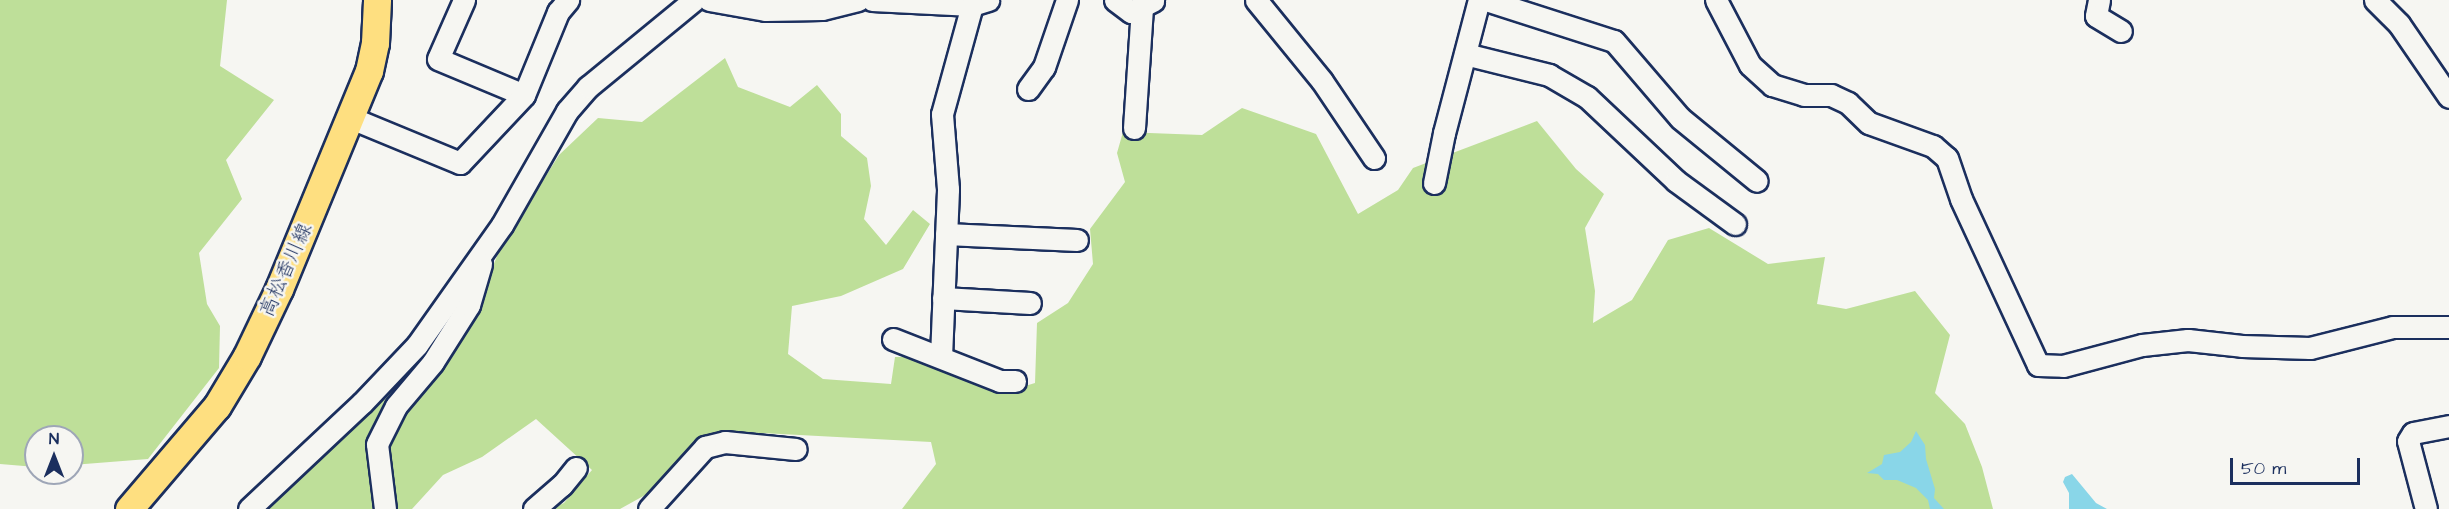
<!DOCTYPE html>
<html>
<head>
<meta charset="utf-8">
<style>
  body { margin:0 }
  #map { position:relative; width:2449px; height:509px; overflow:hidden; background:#f6f6f2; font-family:"Architects Daughter","Klee One",sans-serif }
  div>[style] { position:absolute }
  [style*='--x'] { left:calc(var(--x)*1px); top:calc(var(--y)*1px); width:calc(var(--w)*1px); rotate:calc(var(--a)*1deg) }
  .green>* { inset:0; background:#bedf99 }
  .water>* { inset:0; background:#89d6e8 }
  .roads { filter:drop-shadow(2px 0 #1b2f5e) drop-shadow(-2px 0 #1b2f5e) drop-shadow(0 2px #1b2f5e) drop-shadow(0 -2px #1b2f5e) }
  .minor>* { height:21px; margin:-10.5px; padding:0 10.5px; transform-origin:10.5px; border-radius:10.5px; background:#f6f6f2 }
  .major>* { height:27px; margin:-13.5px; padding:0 13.5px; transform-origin:13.5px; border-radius:13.5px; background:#fedf80 }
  span { translate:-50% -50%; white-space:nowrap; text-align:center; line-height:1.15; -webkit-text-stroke:5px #f6f6f2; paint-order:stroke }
  .street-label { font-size:20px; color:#1b2f5e }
  .north { position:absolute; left:24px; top:425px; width:60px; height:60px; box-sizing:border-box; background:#f6f6f2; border:2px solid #9ea6b7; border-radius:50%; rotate:0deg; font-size:16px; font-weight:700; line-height:24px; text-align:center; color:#1b2f5e }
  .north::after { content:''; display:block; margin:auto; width:21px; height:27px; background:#1b2f5e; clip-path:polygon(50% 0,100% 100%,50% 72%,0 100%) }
  .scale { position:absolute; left:2230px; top:458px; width:130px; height:27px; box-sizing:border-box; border:3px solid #1b2f5e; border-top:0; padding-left:8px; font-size:18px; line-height:21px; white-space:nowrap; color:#1b2f5e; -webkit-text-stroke:4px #f6f6f2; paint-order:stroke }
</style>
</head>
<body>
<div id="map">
  <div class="green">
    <i style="clip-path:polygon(0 0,227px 0,220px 66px,274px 100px,226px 160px,242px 199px,199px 253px,207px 304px,220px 326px,219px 368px,148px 459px,72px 465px,72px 437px,36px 437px,36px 467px,0 464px)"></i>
    <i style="clip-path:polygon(725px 58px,738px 87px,790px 107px,817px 85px,841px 114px,841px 136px,867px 158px,871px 186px,864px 219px,886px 245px,913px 210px,930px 224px,903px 269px,841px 296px,792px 306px,788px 354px,823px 379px,891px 384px,895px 357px,932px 357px,1008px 391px,1035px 383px,1037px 323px,1068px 303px,1093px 264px,1090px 229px,1125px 182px,1117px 153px,1123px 132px,1202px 135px,1242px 108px,1316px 134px,1358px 214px,1398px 190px,1413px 168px,1537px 121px,1576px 169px,1604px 194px,1585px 228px,1595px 291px,1593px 323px,1632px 300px,1668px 240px,1709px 228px,1768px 264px,1825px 257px,1817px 304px,1846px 309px,1915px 291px,1950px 335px,1935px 393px,1965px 424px,1982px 467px,1993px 509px,902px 509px,936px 464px,931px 442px,722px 431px,688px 453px,647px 494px,620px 509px,551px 509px,564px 503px,592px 470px,536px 419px,482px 457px,443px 475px,412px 509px,264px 509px,453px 310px,472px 317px,500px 249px,559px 155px,598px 118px,642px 122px)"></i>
  </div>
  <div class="water">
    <i style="clip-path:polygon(1916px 431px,1925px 445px,1926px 459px,1935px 489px,1934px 498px,1944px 509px,1930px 509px,1928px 500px,1916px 488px,1897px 480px,1884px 480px,1878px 474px,1867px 473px,1882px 464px,1884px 455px,1900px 452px,1911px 442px)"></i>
    <i style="clip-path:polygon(2072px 474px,2096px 503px,2107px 509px,2069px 509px,2069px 493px,2063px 482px,2065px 477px)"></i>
  </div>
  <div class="roads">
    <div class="minor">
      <i style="--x:464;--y:0;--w:64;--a:113.8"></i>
      <i style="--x:438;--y:59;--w:93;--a:22.7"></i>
      <i style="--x:709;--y:0;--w:57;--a:10.1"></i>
      <i style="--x:765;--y:10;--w:57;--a:-1"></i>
      <i style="--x:822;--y:9;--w:37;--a:-14"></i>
      <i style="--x:872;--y:0;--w:100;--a:2.9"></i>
      <i style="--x:972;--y:5;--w:17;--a:-17"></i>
      <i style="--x:1115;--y:0;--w:20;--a:37"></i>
      <i style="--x:1131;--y:12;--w:25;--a:-27"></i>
      <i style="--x:1256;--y:0;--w:104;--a:50.8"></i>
      <i style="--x:1322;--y:81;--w:93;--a:56"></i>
      <i style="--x:1486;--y:0;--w:134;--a:17.8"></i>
      <i style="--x:1614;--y:41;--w:101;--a:49.4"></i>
      <i style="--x:1680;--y:118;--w:99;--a:39.3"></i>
      <i style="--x:1716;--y:0;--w:73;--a:62.4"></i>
      <i style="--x:1750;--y:65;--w:30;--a:42"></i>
      <i style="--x:1772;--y:85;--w:34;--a:17"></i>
      <i style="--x:1804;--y:95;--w:27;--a:0"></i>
      <i style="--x:1831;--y:95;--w:19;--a:25"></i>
      <i style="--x:1848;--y:103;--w:29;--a:44"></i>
      <i style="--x:1869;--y:123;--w:68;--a:19.8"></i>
      <i style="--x:1933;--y:146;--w:18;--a:41"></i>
      <i style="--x:1947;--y:158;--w:43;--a:71.1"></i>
      <i style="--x:1961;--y:199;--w:183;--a:65.1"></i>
      <i style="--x:2038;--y:365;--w:25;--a:2"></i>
      <i style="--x:2063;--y:366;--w:82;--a:-14.9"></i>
      <i style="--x:2142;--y:345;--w:46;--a:-6.2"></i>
      <i style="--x:2188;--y:340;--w:54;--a:6.3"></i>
      <i style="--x:2242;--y:346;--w:68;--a:1.7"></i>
      <i style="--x:2310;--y:348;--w:86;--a:-14.2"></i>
      <i style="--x:2393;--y:327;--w:56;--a:0"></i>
      <i style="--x:2099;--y:0;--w:16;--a:101"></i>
      <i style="--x:2096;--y:16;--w:29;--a:31"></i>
      <i style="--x:2375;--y:0;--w:34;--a:45"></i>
      <i style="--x:2399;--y:24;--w:88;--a:55.6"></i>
      <i style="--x:1465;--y:54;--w:87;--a:14"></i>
      <i style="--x:1549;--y:75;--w:44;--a:30.1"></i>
      <i style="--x:1587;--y:97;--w:122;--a:43.3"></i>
      <i style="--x:1676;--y:181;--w:73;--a:36.1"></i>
      <i style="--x:1028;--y:89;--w:27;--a:-54"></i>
      <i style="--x:1044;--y:67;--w:71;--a:-71.1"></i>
      <i style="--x:351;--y:118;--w:118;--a:22.4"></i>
      <i style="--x:460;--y:163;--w:93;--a:-46.7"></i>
      <i style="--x:524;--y:95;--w:90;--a:-67.7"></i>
      <i style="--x:558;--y:12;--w:16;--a:-50"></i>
      <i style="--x:1134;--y:128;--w:122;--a:-86.2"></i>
      <i style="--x:1434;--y:183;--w:51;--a:-78.7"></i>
      <i style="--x:1444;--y:133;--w:138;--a:-75.3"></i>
      <i style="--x:946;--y:234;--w:131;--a:2.6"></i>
      <i style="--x:943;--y:298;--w:87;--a:3.3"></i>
      <i style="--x:893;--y:339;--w:115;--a:21.4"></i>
      <i style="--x:1000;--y:381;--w:15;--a:0"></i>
      <i style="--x:941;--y:357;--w:168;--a:-87.6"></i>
      <i style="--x:948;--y:189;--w:75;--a:-94.6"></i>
      <i style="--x:942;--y:114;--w:113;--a:-74.6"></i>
      <i style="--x:249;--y:509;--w:155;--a:-43.2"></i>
      <i style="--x:362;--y:403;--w:80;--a:-46.5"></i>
      <i style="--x:417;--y:345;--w:147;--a:-54.7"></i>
      <i style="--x:502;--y:225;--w:131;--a:-60.3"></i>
      <i style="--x:567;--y:111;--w:32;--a:-49"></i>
      <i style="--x:588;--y:87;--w:137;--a:-39.4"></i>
      <i style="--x:385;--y:509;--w:65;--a:-97"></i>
      <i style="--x:377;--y:444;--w:42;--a:-63.4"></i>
      <i style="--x:396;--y:406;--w:57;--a:-49.9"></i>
      <i style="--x:433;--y:362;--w:67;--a:-57.7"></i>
      <i style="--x:469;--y:305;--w:43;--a:-73.7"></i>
      <i style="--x:534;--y:509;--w:37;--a:-41"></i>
      <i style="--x:562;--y:485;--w:22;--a:-51"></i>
      <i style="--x:649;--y:509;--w:84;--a:-47.9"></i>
      <i style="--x:705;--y:447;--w:21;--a:-14"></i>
      <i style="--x:725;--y:442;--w:71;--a:5.6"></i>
      <i style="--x:2426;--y:509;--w:70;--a:-104.8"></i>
      <i style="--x:2408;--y:441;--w:9;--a:-58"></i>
      <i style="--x:2413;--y:433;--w:37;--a:-11"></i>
    </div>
    <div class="major">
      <i style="--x:129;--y:509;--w:135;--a:-49.5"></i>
      <i style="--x:217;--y:406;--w:58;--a:-59"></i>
      <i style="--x:247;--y:356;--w:74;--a:-64.5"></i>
      <i style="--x:279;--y:289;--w:236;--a:-67.6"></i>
      <i style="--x:369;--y:71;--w:29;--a:-78"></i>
      <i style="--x:375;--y:43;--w:43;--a:-87.3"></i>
    </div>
  </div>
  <div class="street-label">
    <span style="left:286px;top:270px;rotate:-66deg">高松香川線</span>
  </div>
  <div class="north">N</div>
  <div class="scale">50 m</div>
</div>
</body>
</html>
